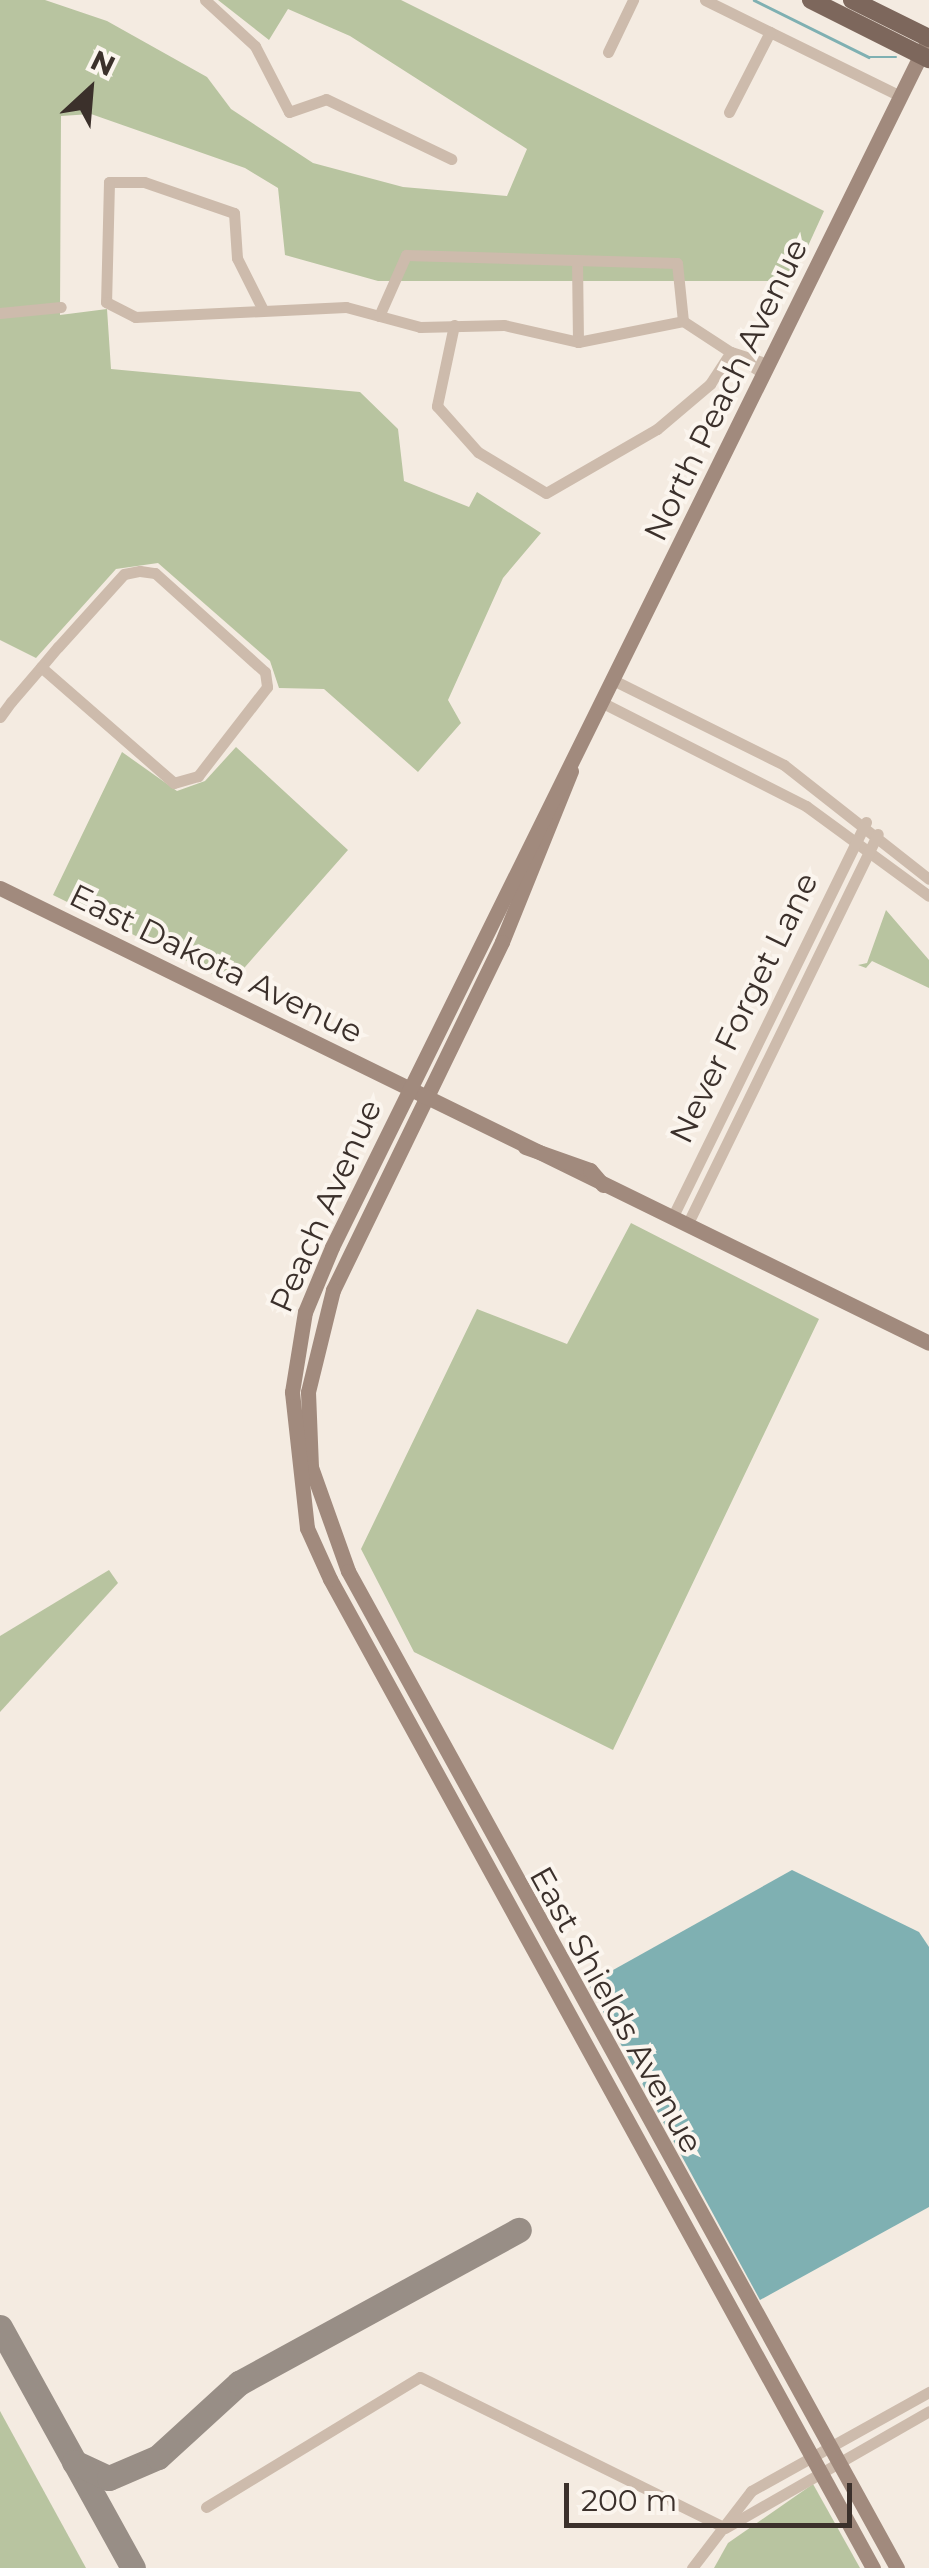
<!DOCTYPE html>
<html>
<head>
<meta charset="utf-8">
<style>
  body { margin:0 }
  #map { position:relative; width:929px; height:2568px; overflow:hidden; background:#f4ebe1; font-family:Montserrat,sans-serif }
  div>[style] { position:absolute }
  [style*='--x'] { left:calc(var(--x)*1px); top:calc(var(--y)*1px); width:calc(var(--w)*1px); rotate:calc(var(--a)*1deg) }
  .green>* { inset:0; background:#b8c4a0 }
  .water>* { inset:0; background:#7fb0b2 }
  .stream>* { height:2.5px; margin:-1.25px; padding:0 1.25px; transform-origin:1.25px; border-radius:1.25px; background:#7fb0b2 }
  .taxiway>* { height:25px; margin:-12.5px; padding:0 12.5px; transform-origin:12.5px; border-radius:12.5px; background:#988e86 }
  .street>* { height:11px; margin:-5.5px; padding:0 5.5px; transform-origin:5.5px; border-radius:5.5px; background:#cdbbac }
  .secondary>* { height:15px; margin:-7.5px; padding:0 7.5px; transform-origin:7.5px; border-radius:7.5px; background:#a18a7d }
  .primary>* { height:18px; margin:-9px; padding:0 9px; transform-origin:9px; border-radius:9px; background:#7d675c }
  span { translate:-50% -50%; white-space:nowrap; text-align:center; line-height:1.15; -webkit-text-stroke:8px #fbf5ee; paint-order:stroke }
  .street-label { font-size:32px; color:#3b302b }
  .north { position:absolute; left:40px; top:40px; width:100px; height:100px; -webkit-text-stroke:8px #fbf5ee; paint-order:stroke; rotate:26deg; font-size:28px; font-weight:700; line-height:40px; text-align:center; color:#3b302b }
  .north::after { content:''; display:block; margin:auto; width:35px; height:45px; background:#3b302b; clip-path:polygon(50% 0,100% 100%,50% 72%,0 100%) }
  .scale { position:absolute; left:564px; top:2483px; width:288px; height:45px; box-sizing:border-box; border:5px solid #3b302b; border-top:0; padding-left:12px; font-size:30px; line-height:35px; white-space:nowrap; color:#3b302b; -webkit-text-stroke:8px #fbf5ee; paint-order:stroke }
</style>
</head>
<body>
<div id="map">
  <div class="green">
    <i style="clip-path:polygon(0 0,45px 0,107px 21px,207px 77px,231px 109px,313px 163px,403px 187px,507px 196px,527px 149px,350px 36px,288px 9px,269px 40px,218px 0,401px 0,824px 211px,792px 281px,378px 281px,285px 255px,278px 188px,245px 168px,91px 114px,61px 116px,60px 315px,107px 309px,111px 369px,360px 392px,398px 429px,404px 481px,469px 507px,477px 492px,541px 533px,503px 578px,448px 700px,461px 723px,418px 772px,324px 689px,279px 688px,270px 661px,158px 563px,116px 569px,36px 658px,0 640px)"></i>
    <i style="clip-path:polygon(236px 747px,348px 850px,231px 983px,53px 895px,122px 752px,177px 791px,205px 781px)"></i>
    <i style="clip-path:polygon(886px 910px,929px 960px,929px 988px,872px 961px,866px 968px,858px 965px,867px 963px)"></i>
    <i style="clip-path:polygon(631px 1223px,819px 1319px,613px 1750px,414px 1652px,361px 1549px,477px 1309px,567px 1344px)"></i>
    <i style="clip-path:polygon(109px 1570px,118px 1583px,0 1712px,0 1636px)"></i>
    <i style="clip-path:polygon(0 2411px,86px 2568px,0 2568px)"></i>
    <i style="clip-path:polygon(813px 2484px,860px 2568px,714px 2568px,728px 2543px)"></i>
  </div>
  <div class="water">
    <i style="clip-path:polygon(792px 1870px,919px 1932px,929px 1947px,929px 2207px,760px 2300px,588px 1984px)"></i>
  </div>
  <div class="stream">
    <i style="--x:754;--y:0;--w:128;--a:26.4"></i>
    <i style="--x:869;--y:57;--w:27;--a:0"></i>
  </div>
  <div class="taxiway">
    <i style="--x:0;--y:2327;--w:275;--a:61.1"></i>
    <i style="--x:74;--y:2462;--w:38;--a:25"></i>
    <i style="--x:109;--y:2478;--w:53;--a:-23.2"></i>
    <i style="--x:158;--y:2457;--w:110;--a:-42.4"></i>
    <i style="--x:239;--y:2383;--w:319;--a:-28.7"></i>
  </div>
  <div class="street">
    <i style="--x:205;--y:0;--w:68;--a:42.6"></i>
    <i style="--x:255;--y:46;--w:74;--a:62.7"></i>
    <i style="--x:289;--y:112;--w:39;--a:-19"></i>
    <i style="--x:326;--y:99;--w:139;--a:25.6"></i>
    <i style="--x:705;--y:0;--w:217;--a:26.2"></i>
    <i style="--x:608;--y:52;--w:58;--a:-64.3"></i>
    <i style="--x:729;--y:112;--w:90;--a:-62.9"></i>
    <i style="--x:577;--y:260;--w:82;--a:89.3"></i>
    <i style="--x:263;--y:310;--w:58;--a:-116.6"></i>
    <i style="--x:237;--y:258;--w:45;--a:-93.8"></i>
    <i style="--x:234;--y:213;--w:95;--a:-161"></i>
    <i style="--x:144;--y:182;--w:35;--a:180"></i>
    <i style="--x:109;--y:182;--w:120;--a:91.4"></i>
    <i style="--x:106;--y:302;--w:33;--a:27"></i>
    <i style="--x:135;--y:317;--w:211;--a:-2.7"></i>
    <i style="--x:346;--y:307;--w:77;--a:15.1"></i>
    <i style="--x:420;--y:327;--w:84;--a:-1.4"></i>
    <i style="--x:504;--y:325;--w:76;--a:12.9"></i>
    <i style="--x:578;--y:342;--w:107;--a:-11.3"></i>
    <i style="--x:683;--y:321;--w:97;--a:33.2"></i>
    <i style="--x:0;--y:313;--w:61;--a:-5.6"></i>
    <i style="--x:379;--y:316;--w:67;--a:-66.1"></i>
    <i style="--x:406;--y:255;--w:271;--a:1.7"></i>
    <i style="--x:677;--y:263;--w:58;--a:84.1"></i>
    <i style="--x:454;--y:325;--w:83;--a:101.9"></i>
    <i style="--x:437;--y:406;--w:62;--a:48.3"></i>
    <i style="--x:478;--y:452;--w:79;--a:31.1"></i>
    <i style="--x:546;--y:493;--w:128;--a:-30"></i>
    <i style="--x:657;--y:429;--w:70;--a:-40.3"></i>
    <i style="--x:710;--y:384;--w:38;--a:-57"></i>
    <i style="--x:731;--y:352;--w:40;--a:18"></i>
    <i style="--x:613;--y:680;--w:191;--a:26.4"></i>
    <i style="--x:784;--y:765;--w:184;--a:38.2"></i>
    <i style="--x:603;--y:703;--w:228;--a:26.9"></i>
    <i style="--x:806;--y:806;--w:152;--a:36.2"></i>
    <i style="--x:0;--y:717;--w:19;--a:-54"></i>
    <i style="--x:11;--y:702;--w:46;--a:-49.4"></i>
    <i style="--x:41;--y:667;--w:26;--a:-50"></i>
    <i style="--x:58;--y:647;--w:98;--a:-47.9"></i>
    <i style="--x:124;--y:574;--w:16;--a:-11"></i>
    <i style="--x:140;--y:571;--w:15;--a:8"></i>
    <i style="--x:155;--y:573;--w:148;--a:42"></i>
    <i style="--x:265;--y:672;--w:15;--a:82"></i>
    <i style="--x:267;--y:687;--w:113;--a:127.8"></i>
    <i style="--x:198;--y:776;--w:25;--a:164"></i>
    <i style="--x:174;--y:783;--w:176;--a:-138.9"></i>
    <i style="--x:672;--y:1218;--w:441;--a:-63.9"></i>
    <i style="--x:687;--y:1225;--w:435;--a:-64"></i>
    <i style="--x:206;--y:2507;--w:250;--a:-31.3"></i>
    <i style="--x:420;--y:2377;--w:340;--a:26.3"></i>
    <i style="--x:725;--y:2528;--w:235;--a:-29.8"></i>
    <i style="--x:692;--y:2568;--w:97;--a:-52.5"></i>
    <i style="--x:751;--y:2491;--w:204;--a:-29.1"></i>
  </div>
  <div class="secondary">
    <i style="--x:571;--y:771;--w:184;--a:112"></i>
    <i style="--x:502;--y:942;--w:387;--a:115.9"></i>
    <i style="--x:333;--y:1290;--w:105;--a:103.8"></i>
    <i style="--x:308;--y:1392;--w:75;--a:87.7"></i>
    <i style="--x:311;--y:1467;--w:110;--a:70.4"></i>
    <i style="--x:348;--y:1571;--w:1138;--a:61.16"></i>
    <i style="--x:0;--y:888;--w:1034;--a:26.09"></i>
    <i style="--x:525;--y:1147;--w:69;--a:19.5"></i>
    <i style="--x:590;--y:1170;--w:20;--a:49"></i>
    <i style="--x:873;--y:2568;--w:1128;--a:-118.77"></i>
    <i style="--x:330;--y:1579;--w:56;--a:-114.3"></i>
    <i style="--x:307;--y:1528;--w:137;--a:-96.3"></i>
    <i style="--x:292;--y:1392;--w:81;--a:-80.8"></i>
    <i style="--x:305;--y:1312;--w:70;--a:-67.4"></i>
    <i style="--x:332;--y:1247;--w:1348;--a:-63.72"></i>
  </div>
  <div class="primary">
    <i style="--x:811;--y:0;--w:132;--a:26.6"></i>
    <i style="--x:852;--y:0;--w:86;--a:26.3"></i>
  </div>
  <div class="street-label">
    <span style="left:726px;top:390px;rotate:-64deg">North Peach Avenue</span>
    <span style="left:216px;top:964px;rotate:26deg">East Dakota Avenue</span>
    <span style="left:744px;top:1008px;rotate:-64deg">Never Forget Lane</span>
    <span style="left:326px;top:1206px;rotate:-66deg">Peach Avenue</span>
    <span style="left:616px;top:2010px;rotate:61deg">East Shields Avenue</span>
  </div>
  <div class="north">N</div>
  <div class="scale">200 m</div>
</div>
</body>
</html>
